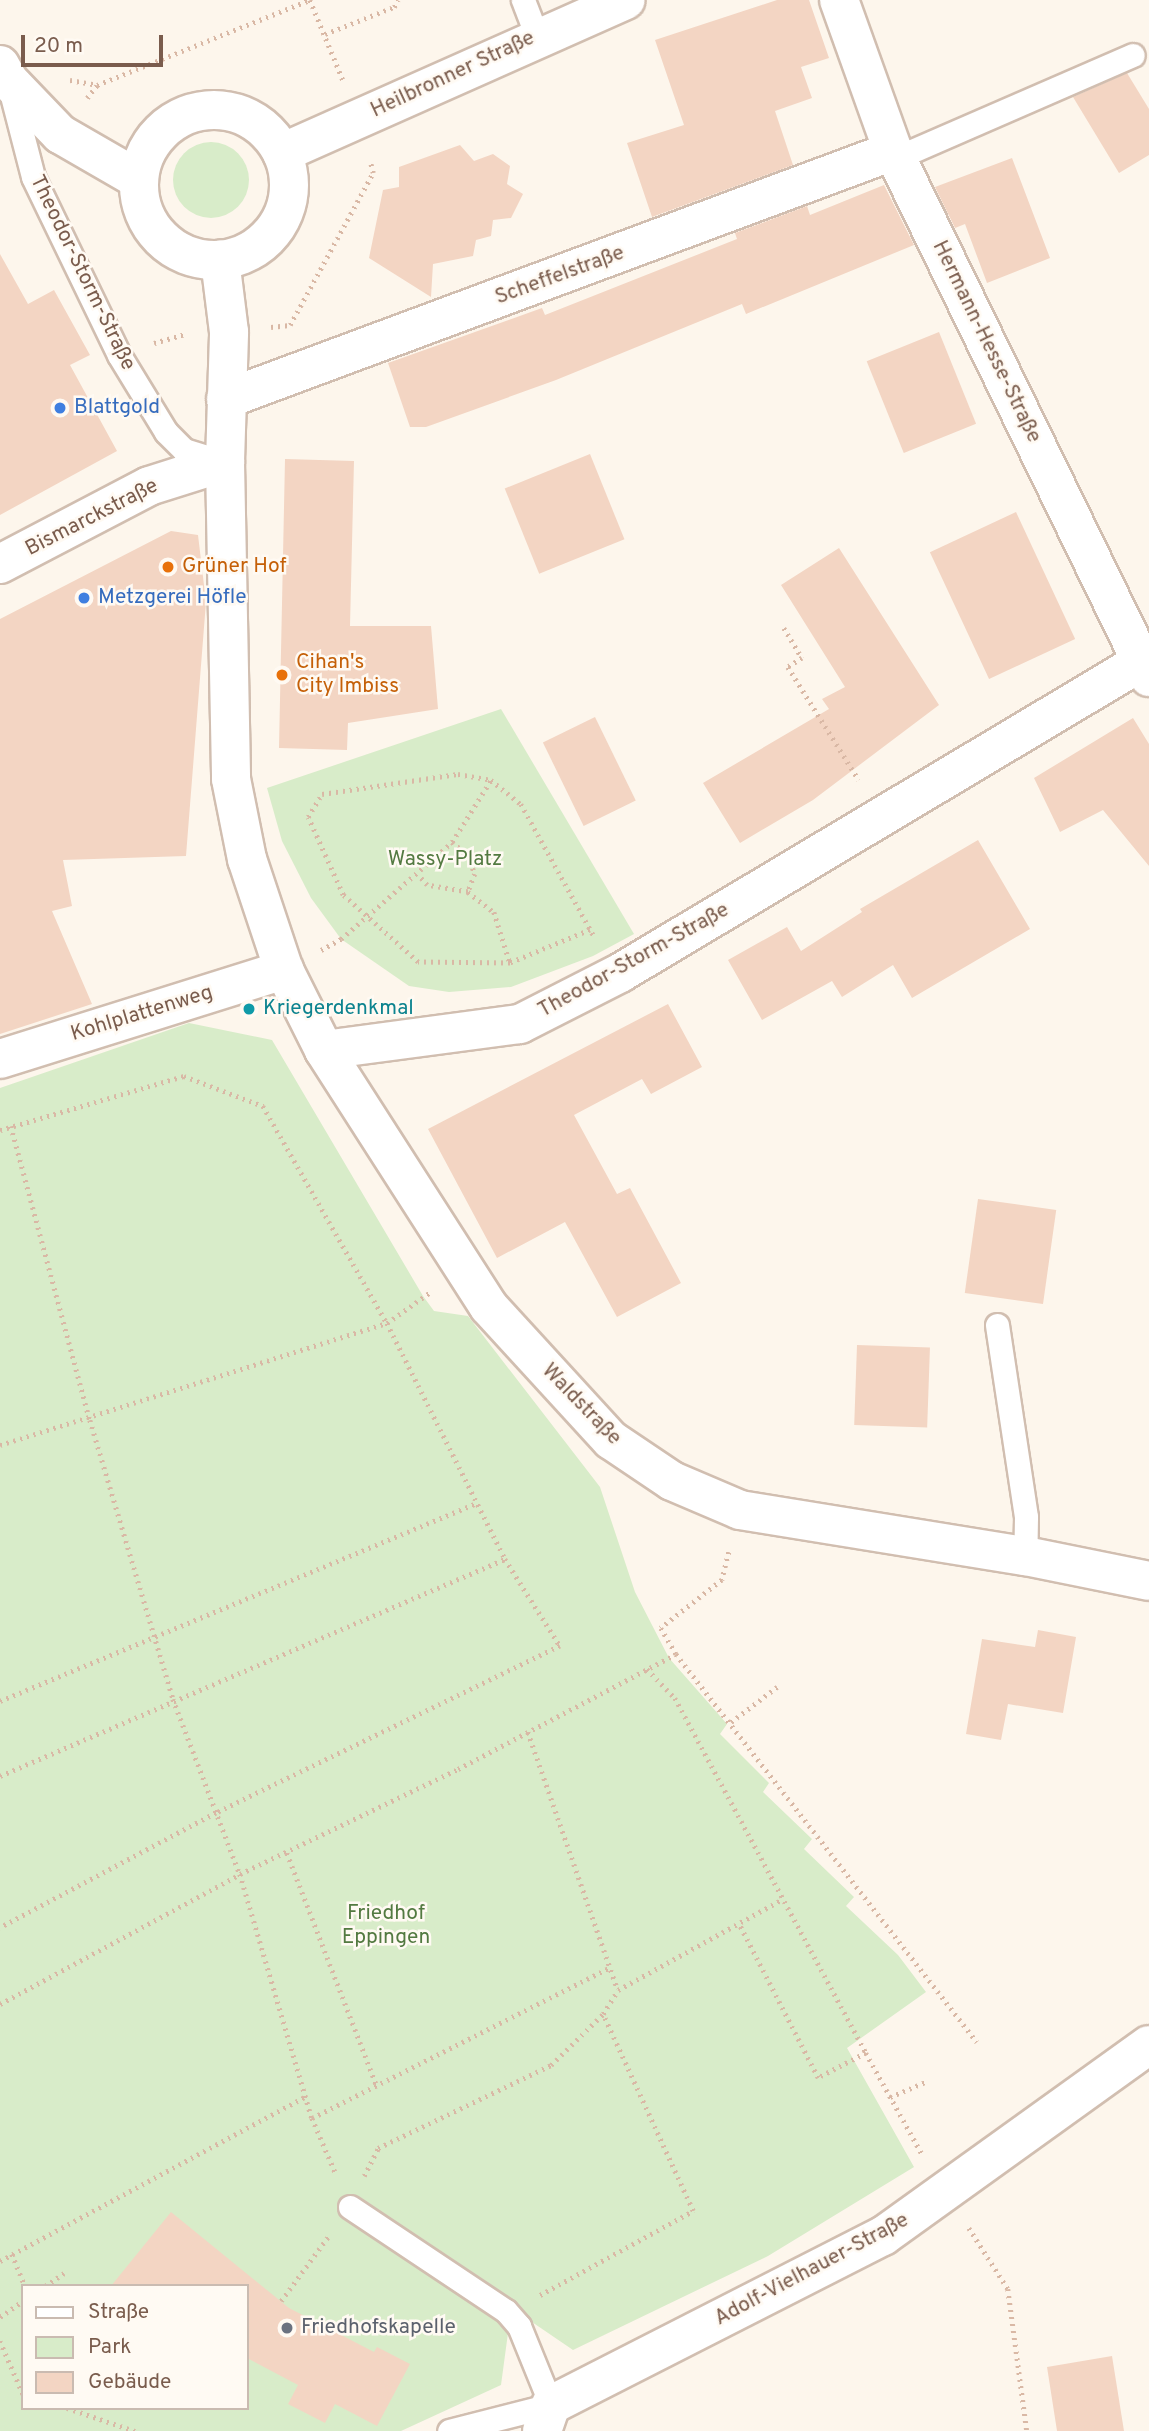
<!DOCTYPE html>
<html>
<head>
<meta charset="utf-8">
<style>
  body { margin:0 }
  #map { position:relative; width:1149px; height:2431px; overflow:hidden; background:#fdf6ec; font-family:Overpass,sans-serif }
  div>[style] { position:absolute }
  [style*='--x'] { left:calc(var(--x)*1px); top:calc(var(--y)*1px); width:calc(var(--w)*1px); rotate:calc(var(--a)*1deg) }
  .green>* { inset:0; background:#d8ecc9 }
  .round { border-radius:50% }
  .building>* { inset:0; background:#f3d5c3; transform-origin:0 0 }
  .path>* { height:4.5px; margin-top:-2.25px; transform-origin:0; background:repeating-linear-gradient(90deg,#d9b8a5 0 2px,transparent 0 7px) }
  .roads { filter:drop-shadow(2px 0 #d1beb0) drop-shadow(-2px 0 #d1beb0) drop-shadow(0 2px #d1beb0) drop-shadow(0 -2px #d1beb0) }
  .service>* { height:23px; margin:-11.5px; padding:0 11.5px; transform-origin:11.5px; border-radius:11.5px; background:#fff }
  .minor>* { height:38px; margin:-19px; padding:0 19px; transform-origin:19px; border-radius:19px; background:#fff }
  .tertiary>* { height:38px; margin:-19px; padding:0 19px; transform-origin:19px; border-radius:19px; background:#fff }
  .tertiary>.ring { margin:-19px; padding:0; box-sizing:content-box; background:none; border:38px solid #fff; border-radius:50% }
  .dots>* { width:19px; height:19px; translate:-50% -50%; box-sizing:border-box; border:4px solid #fffaf3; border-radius:50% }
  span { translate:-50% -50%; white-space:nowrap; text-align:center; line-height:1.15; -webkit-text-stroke:5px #fffaf3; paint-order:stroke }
  .street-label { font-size:21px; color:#7a5c4d }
  .shop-label { font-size:21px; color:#366cbe }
  .left { translate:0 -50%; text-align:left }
  .food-label { font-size:21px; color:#c56008 }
  .park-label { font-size:21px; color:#537a41 }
  .culture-label { font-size:21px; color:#0d838f }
  .worship-label { font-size:21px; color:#5b616d }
  .legend { position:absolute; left:21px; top:2284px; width:228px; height:126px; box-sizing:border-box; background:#fffaf3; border:2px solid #cabbb1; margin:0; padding:9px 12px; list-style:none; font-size:21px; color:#7a5c4d }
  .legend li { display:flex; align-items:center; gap:14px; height:35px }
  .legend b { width:35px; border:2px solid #cabbb1 }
  .scale { position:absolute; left:21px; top:35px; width:142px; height:32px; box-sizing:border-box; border:4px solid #7a5c4d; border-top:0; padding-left:9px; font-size:21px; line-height:24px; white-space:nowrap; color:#7a5c4d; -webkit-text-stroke:5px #fffaf3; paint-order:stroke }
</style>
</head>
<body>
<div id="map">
  <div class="green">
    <i class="round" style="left:173px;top:142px;width:76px;height:76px"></i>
    <i style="clip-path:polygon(501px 709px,634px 934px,593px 956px,511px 987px,449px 992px,409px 986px,341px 939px,311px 898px,282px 841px,267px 788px)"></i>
    <i style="clip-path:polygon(evenodd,189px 1023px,272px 1040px,423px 1296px,434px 1311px,468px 1316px,600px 1487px,635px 1592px,669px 1658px,727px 1724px,720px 1734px,769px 1783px,763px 1792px,812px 1839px,804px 1849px,854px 1897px,846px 1906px,898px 1955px,926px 1992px,847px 2048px,914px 2167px,768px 2256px,573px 2350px,529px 2320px,508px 2333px,501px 2385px,401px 2431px,0 2431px,0 1088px,189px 1023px,23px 2286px,247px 2286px,247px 2408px,23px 2408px,23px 2286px)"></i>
  </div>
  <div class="building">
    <i style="clip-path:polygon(777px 0,809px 0,829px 58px,801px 67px,812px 98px,775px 111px,793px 165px,652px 217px,627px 143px,684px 125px,655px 40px)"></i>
    <i style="clip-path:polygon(1127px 73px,1149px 109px,1149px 155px,1119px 173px,1073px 97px)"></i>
    <i style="clip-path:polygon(460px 145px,474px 161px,493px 154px,510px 166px,507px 184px,523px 194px,511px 218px,493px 220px,491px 236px,476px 240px,473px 256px,433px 264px,431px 297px,369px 258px,383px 190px,399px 187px,399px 167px)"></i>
    <i style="clip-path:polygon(1012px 158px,1050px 258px,987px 283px,965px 224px,955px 228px,935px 187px)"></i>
    <i style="clip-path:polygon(884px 185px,914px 245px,746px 314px,742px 304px,556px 380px,426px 427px,410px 427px,388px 363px,542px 308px,545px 315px,737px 239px,735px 233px,807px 206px,810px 215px)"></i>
    <i style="clip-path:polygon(0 254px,28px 304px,54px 290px,90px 355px,70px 365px,117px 451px,0 515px)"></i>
    <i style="left:939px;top:332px;width:99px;height:78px;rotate:68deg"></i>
    <i style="left:590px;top:454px;width:92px;height:92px;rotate:68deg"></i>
    <i style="clip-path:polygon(285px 459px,354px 461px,350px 626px,431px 626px,438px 709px,348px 723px,347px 750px,279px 748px)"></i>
    <i style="left:1016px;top:512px;width:140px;height:95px;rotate:65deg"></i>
    <i style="clip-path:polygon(171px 531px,198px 535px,206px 602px,186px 856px,63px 860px,72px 906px,52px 911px,92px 1004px,0 1034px,0 619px)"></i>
    <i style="clip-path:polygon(839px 548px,939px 705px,813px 800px,740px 843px,703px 783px,829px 709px,822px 699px,845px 687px,781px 585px)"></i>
    <i style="left:595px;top:717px;width:93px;height:58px;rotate:64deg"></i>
    <i style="clip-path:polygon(1133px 718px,1149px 744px,1149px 866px,1103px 810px,1060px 832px,1034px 778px)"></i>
    <i style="clip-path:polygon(978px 840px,1030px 929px,912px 998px,893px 965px,842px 997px,832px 981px,762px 1020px,728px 960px,787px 927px,801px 951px,862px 912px,860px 909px)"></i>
    <i style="clip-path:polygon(668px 1004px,702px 1067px,651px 1094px,642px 1079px,574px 1115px,617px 1194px,630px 1188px,681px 1283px,617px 1317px,565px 1222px,497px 1258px,428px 1129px)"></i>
    <i style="left:978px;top:1199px;width:79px;height:95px;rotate:8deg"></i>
    <i style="left:857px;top:1345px;width:73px;height:80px;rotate:2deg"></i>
    <i style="clip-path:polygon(1038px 1630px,1076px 1637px,1063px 1713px,1008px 1704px,1001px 1740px,966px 1734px,982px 1639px,1035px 1647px)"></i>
    <i style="clip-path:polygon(171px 2212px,289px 2308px,374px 2352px,377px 2347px,410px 2364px,377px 2426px,335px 2404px,325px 2423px,288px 2404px,298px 2385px,247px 2358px,247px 2286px,111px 2286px)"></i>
    <i style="clip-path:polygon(1112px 2356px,1124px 2431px,1057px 2431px,1047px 2367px)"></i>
  </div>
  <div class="path">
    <i style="--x:310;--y:0;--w:87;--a:67.6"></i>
    <i style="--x:325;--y:34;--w:74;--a:-21.4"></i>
    <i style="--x:394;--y:7;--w:8;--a:-60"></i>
    <i style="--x:70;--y:80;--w:27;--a:10"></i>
    <i style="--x:97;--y:85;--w:228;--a:-21.8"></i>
    <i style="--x:87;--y:98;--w:16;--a:-52"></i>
    <i style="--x:271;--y:327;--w:19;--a:-6"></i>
    <i style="--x:290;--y:325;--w:173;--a:-61.4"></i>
    <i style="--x:373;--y:173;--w:12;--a:-104"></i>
    <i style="--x:154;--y:343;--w:33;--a:-16"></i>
    <i style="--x:784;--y:628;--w:35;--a:59"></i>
    <i style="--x:802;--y:658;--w:17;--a:147"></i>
    <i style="--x:788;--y:667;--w:133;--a:57.9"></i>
    <i style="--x:452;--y:842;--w:73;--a:-57.8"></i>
    <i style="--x:468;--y:892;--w:33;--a:38"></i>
    <i style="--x:494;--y:912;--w:53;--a:72.6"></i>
    <i style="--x:590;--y:930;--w:87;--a:157.6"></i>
    <i style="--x:510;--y:963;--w:92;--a:-179.4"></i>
    <i style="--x:418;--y:962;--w:101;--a:-138.2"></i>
    <i style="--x:343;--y:895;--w:85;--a:-114.2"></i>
    <i style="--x:308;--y:817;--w:27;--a:-59"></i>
    <i style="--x:322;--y:794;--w:137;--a:-8.4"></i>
    <i style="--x:458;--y:774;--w:34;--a:10"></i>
    <i style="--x:491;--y:780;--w:38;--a:39"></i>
    <i style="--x:521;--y:804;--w:153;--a:61.1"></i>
    <i style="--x:321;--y:950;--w:23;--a:-29"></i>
    <i style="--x:341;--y:939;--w:147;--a:-41.1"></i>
    <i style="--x:452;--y:842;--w:21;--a:39"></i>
    <i style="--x:468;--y:855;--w:20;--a:70"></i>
    <i style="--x:475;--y:874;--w:19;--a:111"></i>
    <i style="--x:468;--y:892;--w:42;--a:-170.3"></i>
    <i style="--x:427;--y:885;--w:13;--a:-132"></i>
    <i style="--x:11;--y:1126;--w:304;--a:75"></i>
    <i style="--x:90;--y:1420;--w:291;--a:73.4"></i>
    <i style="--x:173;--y:1699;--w:187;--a:69.1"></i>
    <i style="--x:240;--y:1874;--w:254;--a:73.6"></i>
    <i style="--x:312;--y:2118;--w:61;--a:66.8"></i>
    <i style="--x:0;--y:1130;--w:192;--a:-16.4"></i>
    <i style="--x:184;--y:1076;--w:85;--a:20.8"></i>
    <i style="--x:263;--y:1106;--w:250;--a:60.3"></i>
    <i style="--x:387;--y:1323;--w:264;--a:63.4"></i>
    <i style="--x:505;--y:1559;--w:103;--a:57.7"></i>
    <i style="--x:560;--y:1646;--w:382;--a:154.1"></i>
    <i style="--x:216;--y:1813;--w:245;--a:152"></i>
    <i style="--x:0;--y:1445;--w:406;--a:-17.5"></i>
    <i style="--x:387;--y:1323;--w:52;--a:-35.5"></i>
    <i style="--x:729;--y:1552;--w:29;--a:104"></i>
    <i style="--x:722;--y:1580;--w:78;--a:141.8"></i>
    <i style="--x:661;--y:1628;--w:30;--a:60"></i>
    <i style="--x:676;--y:1654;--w:491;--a:52.2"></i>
    <i style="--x:647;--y:1669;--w:40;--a:46"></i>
    <i style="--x:675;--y:1698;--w:403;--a:61.7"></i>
    <i style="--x:866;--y:2053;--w:54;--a:152.5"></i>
    <i style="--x:818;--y:2078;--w:173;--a:-117.2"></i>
    <i style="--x:0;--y:1701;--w:516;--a:-22.54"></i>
    <i style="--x:731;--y:1722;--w:58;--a:-37.3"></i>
    <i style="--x:528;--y:1732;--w:273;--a:70.8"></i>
    <i style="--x:0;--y:1776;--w:550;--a:-23.25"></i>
    <i style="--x:287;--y:1853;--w:250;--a:68.9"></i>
    <i style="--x:0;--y:2004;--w:273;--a:-28.4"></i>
    <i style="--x:240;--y:1874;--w:242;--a:-25.7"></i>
    <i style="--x:458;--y:1769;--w:246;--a:-27.8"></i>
    <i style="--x:866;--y:2053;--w:118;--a:61"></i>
    <i style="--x:890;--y:2097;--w:39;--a:-23"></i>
    <i style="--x:312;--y:2118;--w:333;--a:-26.8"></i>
    <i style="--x:364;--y:2176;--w:31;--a:-63"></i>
    <i style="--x:378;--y:2148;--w:192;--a:-25.6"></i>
    <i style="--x:551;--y:2065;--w:73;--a:-44.4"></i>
    <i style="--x:603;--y:2014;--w:28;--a:-58"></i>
    <i style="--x:618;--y:1990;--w:186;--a:-28.9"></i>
    <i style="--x:969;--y:2228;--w:72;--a:57.4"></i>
    <i style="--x:1008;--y:2289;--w:143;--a:82.4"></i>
    <i style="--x:12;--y:2254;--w:35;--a:68"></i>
    <i style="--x:0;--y:2261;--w:349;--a:-28.3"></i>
    <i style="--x:45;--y:2286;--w:23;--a:-34"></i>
    <i style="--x:540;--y:2295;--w:175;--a:-28.8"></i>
    <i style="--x:693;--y:2211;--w:217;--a:-114.6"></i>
    <i style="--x:281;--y:2301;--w:83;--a:-53.8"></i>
    <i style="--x:0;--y:2317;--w:28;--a:-35"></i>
    <i style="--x:0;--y:2341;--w:58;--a:66.5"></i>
    <i style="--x:67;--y:2408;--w:72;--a:18.7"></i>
  </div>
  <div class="roads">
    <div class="service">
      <i style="--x:523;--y:0;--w:40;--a:69"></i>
      <i style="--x:9;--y:84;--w:96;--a:75.5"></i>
      <i style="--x:33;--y:177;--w:198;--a:64.2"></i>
      <i style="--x:119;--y:355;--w:90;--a:58.6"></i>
      <i style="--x:166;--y:432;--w:25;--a:45"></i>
      <i style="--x:184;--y:450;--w:39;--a:17"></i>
      <i style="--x:896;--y:158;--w:258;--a:-23.5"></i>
      <i style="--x:997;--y:1325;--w:194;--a:81.4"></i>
      <i style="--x:1026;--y:1517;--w:39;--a:91"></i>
      <i style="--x:350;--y:2207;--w:187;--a:33.7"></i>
      <i style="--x:506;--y:2311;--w:20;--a:49"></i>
      <i style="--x:519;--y:2326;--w:85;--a:67.9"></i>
      <i style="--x:551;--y:2405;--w:105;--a:165.7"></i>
    </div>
    <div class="minor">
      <i style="--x:839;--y:0;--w:160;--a:70.3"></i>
      <i style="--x:893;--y:151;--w:585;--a:64.05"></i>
      <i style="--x:226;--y:399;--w:712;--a:-20.4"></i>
      <i style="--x:225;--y:462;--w:317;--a:88.9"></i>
      <i style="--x:231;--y:779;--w:82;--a:78.7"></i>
      <i style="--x:247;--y:859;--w:117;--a:71.6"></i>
      <i style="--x:284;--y:970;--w:89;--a:63.4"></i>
      <i style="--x:324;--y:1050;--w:305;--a:57.3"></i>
      <i style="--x:489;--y:1307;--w:180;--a:47.5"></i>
      <i style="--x:611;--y:1440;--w:73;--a:33.9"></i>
      <i style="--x:672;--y:1481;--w:74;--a:23.1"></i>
      <i style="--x:740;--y:1510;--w:289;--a:9.2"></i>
      <i style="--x:1025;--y:1556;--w:126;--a:11.4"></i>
      <i style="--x:324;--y:1050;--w:198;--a:-7.6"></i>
      <i style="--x:520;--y:1024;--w:112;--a:-27"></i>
      <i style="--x:620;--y:973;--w:616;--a:-30.85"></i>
      <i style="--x:0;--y:1059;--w:298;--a:-17.4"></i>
      <i style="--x:542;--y:2431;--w:28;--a:-71"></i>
      <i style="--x:551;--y:2405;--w:373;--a:-27"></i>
      <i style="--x:883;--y:2236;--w:327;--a:-35.7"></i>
    </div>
    <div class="tertiary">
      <i style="--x:0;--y:65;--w:18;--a:61"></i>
      <i style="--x:9;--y:81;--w:74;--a:46.1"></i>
      <i style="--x:60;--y:134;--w:90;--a:30"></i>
      <i class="ring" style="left:139px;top:110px;width:112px;height:112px"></i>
      <i style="--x:282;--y:153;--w:376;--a:-24"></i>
      <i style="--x:0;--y:564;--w:168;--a:-27.6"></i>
      <i style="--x:149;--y:486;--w:80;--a:-17.5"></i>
      <i style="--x:225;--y:462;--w:130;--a:-88.2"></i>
      <i style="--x:229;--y:332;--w:73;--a:-97.1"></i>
    </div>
  </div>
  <div class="dots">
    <i style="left:60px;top:408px;background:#3f7fe0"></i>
    <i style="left:168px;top:567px;background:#e8710a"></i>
    <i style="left:84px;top:598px;background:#3f7fe0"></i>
    <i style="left:282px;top:675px;background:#e8710a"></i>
    <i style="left:249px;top:1009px;background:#0f9aa8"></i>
    <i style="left:287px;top:2328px;background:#6b7280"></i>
  </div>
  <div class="street-label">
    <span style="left:453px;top:75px;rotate:-25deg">Heilbronner Straße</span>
    <span style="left:82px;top:273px;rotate:64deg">Theodor-Storm-Straße</span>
    <span style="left:560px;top:276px;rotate:-20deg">Scheffelstraße</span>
    <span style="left:986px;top:342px;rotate:64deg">Hermann-Hesse-Straße</span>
    <span style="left:92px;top:518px;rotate:-27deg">Bismarckstraße</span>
    <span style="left:634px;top:961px;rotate:-29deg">Theodor-Storm-Straße</span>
    <span style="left:142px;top:1014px;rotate:-17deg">Kohlplattenweg</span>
    <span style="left:581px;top:1405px;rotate:46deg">Waldstraße</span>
    <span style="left:812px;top:2270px;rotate:-28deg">Adolf-Vielhauer-Straße</span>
  </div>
  <div class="shop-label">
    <span class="left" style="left:74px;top:408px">Blattgold</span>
    <span class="left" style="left:98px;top:598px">Metzgerei Höfle</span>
  </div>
  <div class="food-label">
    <span class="left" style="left:182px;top:567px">Grüner Hof</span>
    <span class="left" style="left:296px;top:675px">Cihan's<br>City Imbiss</span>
  </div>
  <div class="park-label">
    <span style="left:445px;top:860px">Wassy-Platz</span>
    <span style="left:386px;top:1926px">Friedhof<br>Eppingen</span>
  </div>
  <div class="culture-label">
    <span class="left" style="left:263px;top:1009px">Kriegerdenkmal</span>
  </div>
  <div class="worship-label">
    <span class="left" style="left:301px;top:2328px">Friedhofskapelle</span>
  </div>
  <ul class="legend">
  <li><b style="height:9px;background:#fff"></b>Straße</li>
  <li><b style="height:19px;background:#d8ecc9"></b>Park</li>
  <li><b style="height:19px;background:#f3d5c3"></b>Gebäude</li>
  </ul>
  <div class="scale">20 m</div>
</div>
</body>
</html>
